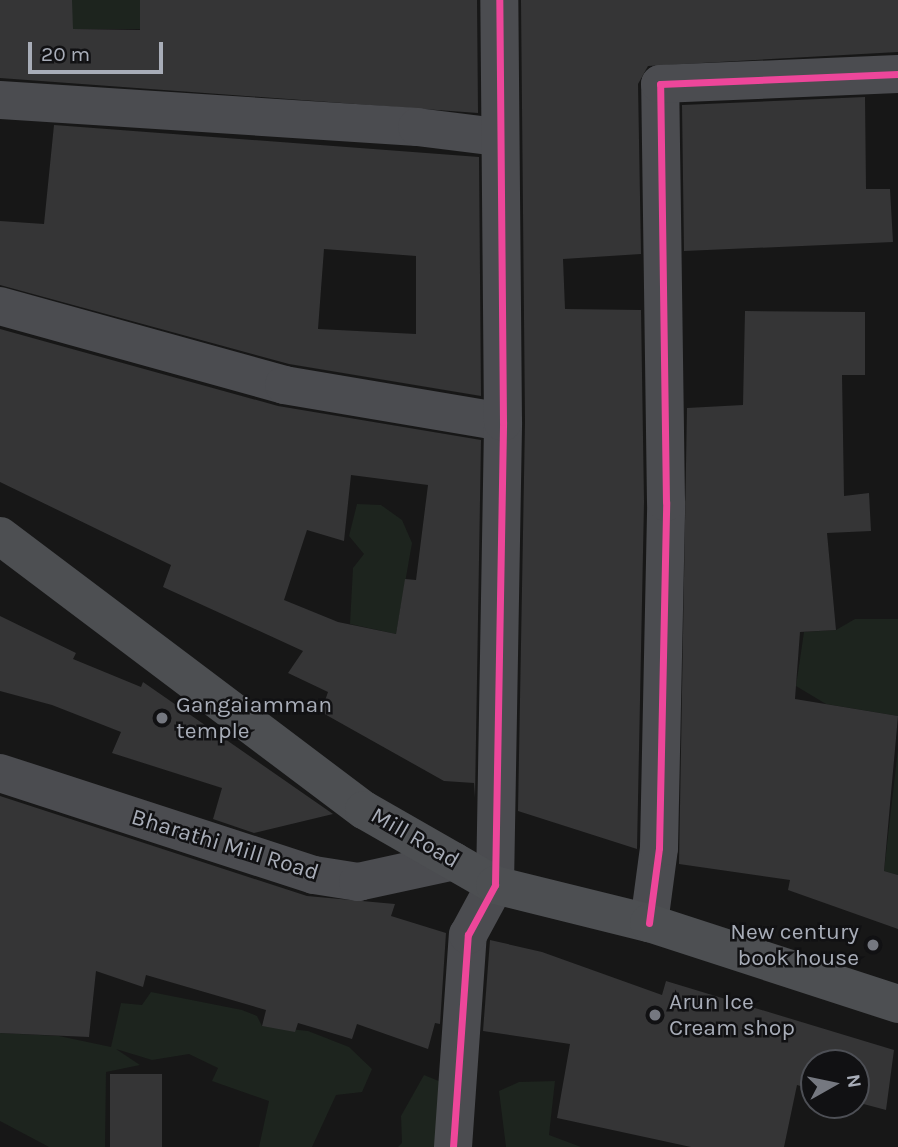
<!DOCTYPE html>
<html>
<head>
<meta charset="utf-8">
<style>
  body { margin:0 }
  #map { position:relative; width:898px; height:1147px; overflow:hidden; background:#171717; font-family:Karla,sans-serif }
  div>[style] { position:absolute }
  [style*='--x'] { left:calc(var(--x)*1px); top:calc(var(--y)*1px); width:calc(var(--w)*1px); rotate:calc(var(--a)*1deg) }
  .green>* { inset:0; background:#1d241e; transform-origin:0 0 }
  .building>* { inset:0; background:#353536; transform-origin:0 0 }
  .minor>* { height:38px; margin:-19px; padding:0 19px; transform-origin:19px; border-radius:19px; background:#4b4c50 }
  .major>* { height:38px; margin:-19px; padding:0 19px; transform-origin:19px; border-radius:19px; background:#4d4f52 }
  .cycleway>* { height:7px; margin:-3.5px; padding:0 3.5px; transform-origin:3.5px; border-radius:3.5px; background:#ed469a }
  .dots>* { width:19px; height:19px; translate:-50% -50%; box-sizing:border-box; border:4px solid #111113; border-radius:50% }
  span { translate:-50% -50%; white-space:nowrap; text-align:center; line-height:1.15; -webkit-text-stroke:5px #111113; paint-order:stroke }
  .poi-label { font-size:23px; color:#a8adb8 }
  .left { translate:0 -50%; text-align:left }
  .right { translate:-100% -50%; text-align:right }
  .street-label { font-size:23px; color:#a8adb8 }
  .north { position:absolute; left:800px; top:1049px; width:70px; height:70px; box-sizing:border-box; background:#111113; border:2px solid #4d4f55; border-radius:50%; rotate:81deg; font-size:19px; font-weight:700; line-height:28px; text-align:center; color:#a8adb8 }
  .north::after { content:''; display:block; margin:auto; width:24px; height:32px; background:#757880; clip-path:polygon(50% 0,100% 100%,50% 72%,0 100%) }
  .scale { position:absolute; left:28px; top:42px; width:135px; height:32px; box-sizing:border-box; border:4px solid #a8adb8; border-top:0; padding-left:9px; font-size:21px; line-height:24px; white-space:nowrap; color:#a8adb8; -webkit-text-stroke:5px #111113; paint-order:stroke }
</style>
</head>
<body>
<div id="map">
  <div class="green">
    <i style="left:72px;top:0;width:68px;height:29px"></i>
    <i style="clip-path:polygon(357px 504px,381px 505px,402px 520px,412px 543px,396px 634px,350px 624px,353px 568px,364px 554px,349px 536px)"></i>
    <i style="clip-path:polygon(855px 619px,898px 619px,898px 716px,826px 704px,796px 686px,804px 632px,836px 630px)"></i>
    <i style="clip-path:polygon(898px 749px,898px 875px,884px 871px)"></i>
    <i style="clip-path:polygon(151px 992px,242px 1010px,257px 1016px,262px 1026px,308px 1031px,349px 1047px,372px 1069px,362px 1092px,336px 1095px,312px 1147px,259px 1147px,269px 1101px,212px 1081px,218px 1068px,189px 1054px,152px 1060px,116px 1049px,140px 1065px,106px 1072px,105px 1147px,49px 1147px,0 1121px,0 1033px,59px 1036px,111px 1047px,121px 1003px,142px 1005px)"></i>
    <i style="clip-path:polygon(424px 1075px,446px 1084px,440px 1147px,398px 1147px,402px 1143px,401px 1116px)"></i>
    <i style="clip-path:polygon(555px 1081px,549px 1135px,581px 1147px,506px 1147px,499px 1091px,519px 1082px)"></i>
  </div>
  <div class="building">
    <i style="clip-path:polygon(0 0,72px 0,73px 29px,140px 30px,140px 0,477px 0,478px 113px,0 78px)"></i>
    <i style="clip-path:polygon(521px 0,898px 0,898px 52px,648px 66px,638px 84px,641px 254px,563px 259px,565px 309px,641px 310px,644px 502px,637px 849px,518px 811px,525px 422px)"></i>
    <i style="clip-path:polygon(865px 97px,866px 189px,890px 189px,893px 242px,684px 251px,682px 105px)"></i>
    <i style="clip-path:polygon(evenodd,54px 125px,479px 157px,481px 396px,289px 364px,0 285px,0 221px,44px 224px,54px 125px,324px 249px,416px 256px,416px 334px,318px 329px,324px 249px)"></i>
    <i style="clip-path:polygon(745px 311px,865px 312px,865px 375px,842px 375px,844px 496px,869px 493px,871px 531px,827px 533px,836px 630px,800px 632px,795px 699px,898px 716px,884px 871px,898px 875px,898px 929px,788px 890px,790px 880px,679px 864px,687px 408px,743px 405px)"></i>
    <i style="clip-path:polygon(evenodd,0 329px,278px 406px,481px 440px,475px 798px,474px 783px,444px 781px,321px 712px,328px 692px,288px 673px,303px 651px,163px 587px,171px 565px,0 482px,0 329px,351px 475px,428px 485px,416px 580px,405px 579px,396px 634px,338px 622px,284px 600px,307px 530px,344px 541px,351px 475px)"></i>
    <i style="clip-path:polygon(0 616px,76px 653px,73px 659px,141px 687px,143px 682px,333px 814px,254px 833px,213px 819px,222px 788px,112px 753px,121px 732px,52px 705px,0 691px)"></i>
    <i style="clip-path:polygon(0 796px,307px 896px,395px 904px,391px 916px,446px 933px,440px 1024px,435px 1023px,428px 1049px,357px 1024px,352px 1039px,298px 1023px,295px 1032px,262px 1026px,266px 1010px,146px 975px,143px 987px,96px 971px,89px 1037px,0 1033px)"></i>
    <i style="clip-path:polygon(490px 940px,542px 952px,662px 995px,666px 981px,894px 1050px,886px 1110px,856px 1102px,856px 1063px,814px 1063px,814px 1090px,797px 1085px,784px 1147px,691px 1147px,557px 1118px,570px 1044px,483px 1031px)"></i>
    <i style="left:162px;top:1074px;width:73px;height:52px;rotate:90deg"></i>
  </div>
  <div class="minor">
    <i style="--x:0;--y:100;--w:418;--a:3.7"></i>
    <i style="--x:417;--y:127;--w:81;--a:7.1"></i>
    <i style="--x:0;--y:306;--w:295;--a:15.5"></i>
    <i style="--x:284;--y:385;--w:222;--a:9.6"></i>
    <i style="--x:0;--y:773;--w:330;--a:18"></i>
    <i style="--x:314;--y:875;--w:45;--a:9"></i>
    <i style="--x:358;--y:882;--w:98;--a:-12.3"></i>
    <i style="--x:649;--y:923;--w:76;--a:-82.4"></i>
    <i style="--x:659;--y:848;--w:346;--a:-88.8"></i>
    <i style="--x:666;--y:502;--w:418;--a:-90.8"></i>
    <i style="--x:660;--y:84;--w:238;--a:-2.4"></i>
    <i style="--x:453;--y:1147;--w:213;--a:-86"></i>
    <i style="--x:468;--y:935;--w:57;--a:-61.6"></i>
    <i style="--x:495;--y:885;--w:463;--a:-89"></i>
    <i style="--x:503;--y:422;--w:422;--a:-90.5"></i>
  </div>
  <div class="major">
    <i style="--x:0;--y:536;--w:456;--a:37"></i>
    <i style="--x:364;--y:810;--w:151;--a:29.8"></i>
    <i style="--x:495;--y:885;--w:159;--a:13.9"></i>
    <i style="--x:649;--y:923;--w:262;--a:18"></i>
  </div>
  <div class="cycleway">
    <i style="--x:649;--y:923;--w:76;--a:-82.4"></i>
    <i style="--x:659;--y:848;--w:346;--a:-88.8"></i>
    <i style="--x:666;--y:502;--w:418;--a:-90.8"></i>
    <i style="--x:660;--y:84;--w:238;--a:-2.4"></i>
    <i style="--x:453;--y:1147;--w:213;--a:-86"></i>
    <i style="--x:468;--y:935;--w:57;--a:-61.6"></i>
    <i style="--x:495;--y:885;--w:463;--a:-89"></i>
    <i style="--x:503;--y:422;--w:422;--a:-90.5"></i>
  </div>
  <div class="dots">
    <i style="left:162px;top:718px;background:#757880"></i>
    <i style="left:873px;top:945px;background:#757880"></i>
    <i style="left:655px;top:1015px;background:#757880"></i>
  </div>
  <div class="poi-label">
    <span class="left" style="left:176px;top:718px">Gangaiamman<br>temple</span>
    <span class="right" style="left:859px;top:945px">New century<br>book house</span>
    <span class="left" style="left:669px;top:1015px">Arun Ice<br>Cream shop</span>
  </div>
  <div class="street-label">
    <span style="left:415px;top:838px;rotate:30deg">Mill Road</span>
    <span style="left:225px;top:845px;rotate:17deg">Bharathi Mill Road</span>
  </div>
  <div class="north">N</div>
  <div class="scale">20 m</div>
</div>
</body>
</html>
